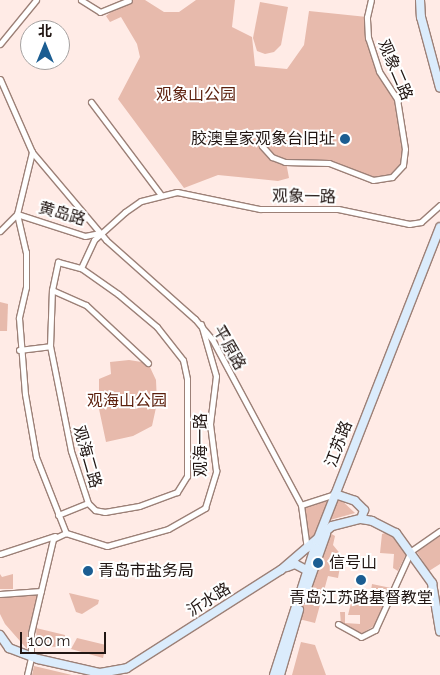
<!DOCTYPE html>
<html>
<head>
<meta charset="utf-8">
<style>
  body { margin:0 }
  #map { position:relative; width:440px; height:675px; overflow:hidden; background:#ffebe6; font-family:Raleway,"Noto Sans SC",sans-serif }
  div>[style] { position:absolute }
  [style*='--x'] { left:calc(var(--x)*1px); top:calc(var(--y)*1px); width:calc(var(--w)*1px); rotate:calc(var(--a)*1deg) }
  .green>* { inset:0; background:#e7baac }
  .roads { filter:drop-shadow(1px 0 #9c8077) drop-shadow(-1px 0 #9c8077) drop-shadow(0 1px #9c8077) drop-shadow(0 -1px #9c8077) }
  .street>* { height:5px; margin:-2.5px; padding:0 2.5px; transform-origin:2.5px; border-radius:2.5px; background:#fff }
  .secondary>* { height:8px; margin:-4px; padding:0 4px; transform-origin:4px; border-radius:4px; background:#dbecfc }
  .dots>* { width:14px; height:14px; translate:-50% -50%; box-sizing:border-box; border:2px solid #fff; border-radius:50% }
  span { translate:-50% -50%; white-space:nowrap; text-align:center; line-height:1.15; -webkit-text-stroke:4px #fff; paint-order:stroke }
  .street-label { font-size:16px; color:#211613 }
  .park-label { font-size:16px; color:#5c200d }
  .poi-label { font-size:16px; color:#211613 }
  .right { translate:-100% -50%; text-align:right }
  .left { translate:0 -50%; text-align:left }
  .north { position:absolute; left:20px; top:20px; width:50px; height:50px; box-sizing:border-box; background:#fff; border:1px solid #a6a2a1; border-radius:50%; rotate:0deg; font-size:14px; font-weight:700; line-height:20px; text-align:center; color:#211613 }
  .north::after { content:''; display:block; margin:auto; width:18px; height:22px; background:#1b5d92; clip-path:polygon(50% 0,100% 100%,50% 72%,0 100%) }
  .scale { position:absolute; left:20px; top:632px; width:86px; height:22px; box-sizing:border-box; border:2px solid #211613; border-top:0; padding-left:6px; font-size:15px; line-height:18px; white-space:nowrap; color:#211613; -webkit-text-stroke:4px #fff; paint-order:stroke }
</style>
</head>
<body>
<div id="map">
  <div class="green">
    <i style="clip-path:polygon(126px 0,145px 0,164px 12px,179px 12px,196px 0,235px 0,232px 27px,252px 37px,255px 66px,287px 69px,304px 45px,309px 11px,367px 17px,372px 53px,397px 99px,401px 120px,403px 165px,392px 177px,373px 180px,329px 163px,286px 162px,289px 178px,278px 181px,218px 175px,184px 188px,118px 99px,140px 57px,137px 44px,121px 17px,110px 22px,106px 16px)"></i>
    <i style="clip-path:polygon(260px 2px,288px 7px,281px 45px,274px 52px,265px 54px,257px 51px,253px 38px)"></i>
    <i style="clip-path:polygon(0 302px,8px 304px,7px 331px,0 331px)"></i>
    <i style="clip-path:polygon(129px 360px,148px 363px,156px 380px,157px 403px,152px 426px,133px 436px,106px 442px,99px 409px,99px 379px,111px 374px,110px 362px)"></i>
    <i style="clip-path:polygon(332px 496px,316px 538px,309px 541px,303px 507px)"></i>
    <i style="clip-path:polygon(338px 497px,355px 513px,330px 520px)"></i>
    <i style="clip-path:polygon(388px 532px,407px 552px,398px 571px,393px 568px,394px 554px,380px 553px,382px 534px)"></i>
    <i style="clip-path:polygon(330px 533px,335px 536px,333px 545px,342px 556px,338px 578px,328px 576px,315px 623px,299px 619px,321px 543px)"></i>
    <i style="clip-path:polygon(440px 536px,440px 564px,429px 571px,417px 552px)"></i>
    <i style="clip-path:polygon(0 574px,2px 577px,13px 574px,13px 589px,0 589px)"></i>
    <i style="clip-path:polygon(372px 584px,391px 588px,374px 626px,361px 634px,341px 624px,340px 612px,345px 612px,345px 623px,360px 624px,360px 615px,348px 615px,352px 599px,365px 599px,364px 595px,370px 596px)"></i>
    <i style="clip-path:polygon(69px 593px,99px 600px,98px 604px,82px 614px,76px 612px)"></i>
    <i style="clip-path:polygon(38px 594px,28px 632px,27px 649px,5px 624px,0 614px,0 598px)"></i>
    <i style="clip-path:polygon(36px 628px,65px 635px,65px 648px,37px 645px)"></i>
    <i style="clip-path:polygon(77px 638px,106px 645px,103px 658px,71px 649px)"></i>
    <i style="clip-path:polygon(301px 642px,315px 645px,326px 675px,292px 675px)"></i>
    <i style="clip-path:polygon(34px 666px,72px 675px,32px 675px)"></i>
  </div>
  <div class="roads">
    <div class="street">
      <i style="--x:81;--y:0;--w:22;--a:32"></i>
      <i style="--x:100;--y:12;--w:31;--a:-22"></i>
      <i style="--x:0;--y:44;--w:57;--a:-50.7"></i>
      <i style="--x:0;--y:79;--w:80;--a:66.3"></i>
      <i style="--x:32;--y:152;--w:115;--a:49.9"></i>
      <i style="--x:106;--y:240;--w:119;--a:41.6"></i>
      <i style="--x:195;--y:319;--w:26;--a:50"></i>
      <i style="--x:212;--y:339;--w:188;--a:61.8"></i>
      <i style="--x:301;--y:505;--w:44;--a:82.2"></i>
      <i style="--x:91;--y:102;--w:116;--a:53"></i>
      <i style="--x:259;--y:136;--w:10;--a:73"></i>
      <i style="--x:262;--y:146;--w:15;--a:48"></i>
      <i style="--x:272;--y:157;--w:14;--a:21"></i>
      <i style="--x:285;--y:162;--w:44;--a:1.3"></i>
      <i style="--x:329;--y:163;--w:47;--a:21.1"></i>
      <i style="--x:373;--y:180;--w:19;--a:-9"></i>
      <i style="--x:392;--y:177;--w:16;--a:-47"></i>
      <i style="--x:403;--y:165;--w:16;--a:-83"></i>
      <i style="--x:405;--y:149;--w:51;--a:-99.1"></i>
      <i style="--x:397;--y:99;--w:33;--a:-123"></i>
      <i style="--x:379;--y:71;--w:35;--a:-108"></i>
      <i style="--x:368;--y:38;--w:21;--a:-93"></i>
      <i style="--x:367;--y:17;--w:17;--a:-77"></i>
      <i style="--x:17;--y:214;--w:39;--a:77"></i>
      <i style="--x:26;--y:252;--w:35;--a:90"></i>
      <i style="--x:26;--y:287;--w:32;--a:103"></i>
      <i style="--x:19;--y:318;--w:76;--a:85.5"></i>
      <i style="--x:25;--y:394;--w:64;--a:80.1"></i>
      <i style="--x:36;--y:457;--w:82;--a:68.5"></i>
      <i style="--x:66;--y:533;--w:43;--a:17.6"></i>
      <i style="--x:107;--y:546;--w:63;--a:-15.6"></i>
      <i style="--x:168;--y:529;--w:43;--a:-29.6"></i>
      <i style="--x:205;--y:508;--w:39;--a:-73"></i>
      <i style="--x:216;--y:471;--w:47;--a:-97.3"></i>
      <i style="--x:210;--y:424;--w:48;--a:-82.9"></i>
      <i style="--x:216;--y:376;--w:54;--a:-106.1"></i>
      <i style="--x:17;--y:214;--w:71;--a:17.9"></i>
      <i style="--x:85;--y:236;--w:14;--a:-12"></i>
      <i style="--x:0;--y:231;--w:24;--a:-45"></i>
      <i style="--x:17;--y:214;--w:64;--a:-76.4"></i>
      <i style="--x:58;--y:262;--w:24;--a:15"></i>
      <i style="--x:81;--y:268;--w:45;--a:35.1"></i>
      <i style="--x:118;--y:294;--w:51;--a:40.2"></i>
      <i style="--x:157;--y:327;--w:42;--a:51.8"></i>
      <i style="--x:183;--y:360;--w:19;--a:78"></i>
      <i style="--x:187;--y:379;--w:97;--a:90"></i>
      <i style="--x:187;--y:476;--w:19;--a:122"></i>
      <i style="--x:177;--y:492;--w:40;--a:159.8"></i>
      <i style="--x:139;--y:506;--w:35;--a:170"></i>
      <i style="--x:105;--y:512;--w:10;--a:-169"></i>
      <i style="--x:95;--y:510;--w:10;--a:-135"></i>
      <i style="--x:88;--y:503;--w:55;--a:-108.1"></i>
      <i style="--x:71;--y:451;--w:107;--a:-101.3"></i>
      <i style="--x:50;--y:346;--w:56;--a:-88"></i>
      <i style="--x:52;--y:290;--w:29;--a:-78"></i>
      <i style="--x:81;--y:268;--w:31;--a:-65"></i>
      <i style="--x:94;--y:240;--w:42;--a:-42.1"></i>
      <i style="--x:125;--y:212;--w:19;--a:-35"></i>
      <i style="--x:141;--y:201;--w:37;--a:-14"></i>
      <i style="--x:177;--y:192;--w:85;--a:11.6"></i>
      <i style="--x:260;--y:209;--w:78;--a:0"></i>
      <i style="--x:338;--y:209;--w:73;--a:11.9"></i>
      <i style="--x:409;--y:224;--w:12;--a:-9"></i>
      <i style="--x:421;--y:222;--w:25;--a:-42"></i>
      <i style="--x:52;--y:290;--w:37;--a:24"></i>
      <i style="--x:86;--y:305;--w:85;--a:43.1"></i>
      <i style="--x:19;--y:350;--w:31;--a:-7"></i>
      <i style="--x:301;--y:505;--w:36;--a:-18"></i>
      <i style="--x:58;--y:515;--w:32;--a:-22"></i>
      <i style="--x:0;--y:554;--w:58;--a:-18.1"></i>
      <i style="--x:0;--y:594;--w:41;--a:-4.2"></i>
      <i style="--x:338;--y:624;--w:26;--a:29"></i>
      <i style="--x:361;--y:637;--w:16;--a:-27"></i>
      <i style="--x:375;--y:630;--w:87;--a:-65.5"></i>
      <i style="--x:411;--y:551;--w:35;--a:-35"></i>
      <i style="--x:27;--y:675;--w:18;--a:-77"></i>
      <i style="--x:31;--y:657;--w:24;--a:-90"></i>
      <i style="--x:31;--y:633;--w:97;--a:-76.8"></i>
      <i style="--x:53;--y:539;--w:14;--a:-25"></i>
    </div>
    <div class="secondary">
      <i style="--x:420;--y:0;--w:17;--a:87"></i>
      <i style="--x:421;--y:17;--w:73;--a:75"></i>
      <i style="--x:335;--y:494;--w:21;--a:19"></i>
      <i style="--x:355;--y:501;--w:13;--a:45"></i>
      <i style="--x:364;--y:510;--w:9;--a:108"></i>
      <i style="--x:332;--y:526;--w:30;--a:-14"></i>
      <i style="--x:361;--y:519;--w:11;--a:10"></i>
      <i style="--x:372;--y:521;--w:27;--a:27"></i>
      <i style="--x:396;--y:533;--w:62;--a:54.2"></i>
      <i style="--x:432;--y:583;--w:49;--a:80.5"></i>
      <i style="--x:287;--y:567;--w:9;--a:-21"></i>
      <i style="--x:295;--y:564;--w:17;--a:28"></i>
      <i style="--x:303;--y:599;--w:69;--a:-70.5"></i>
      <i style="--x:0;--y:635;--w:16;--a:55"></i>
      <i style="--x:9;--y:648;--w:31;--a:21"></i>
      <i style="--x:38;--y:659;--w:64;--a:12.7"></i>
      <i style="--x:100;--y:673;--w:27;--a:-10"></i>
      <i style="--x:127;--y:668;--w:183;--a:-32.5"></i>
      <i style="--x:281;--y:570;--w:67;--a:-40.8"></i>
      <i style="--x:274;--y:675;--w:141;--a:-72.2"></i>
      <i style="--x:317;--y:541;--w:337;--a:-68.6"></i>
      <i style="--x:280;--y:675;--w:68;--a:-73.7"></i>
    </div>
  </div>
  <div class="dots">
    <i style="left:345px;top:139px;background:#1b5d92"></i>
    <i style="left:318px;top:563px;background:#1b5d92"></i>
    <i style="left:88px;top:571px;background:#1b5d92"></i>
    <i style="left:361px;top:580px;background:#1b5d92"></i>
  </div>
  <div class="street-label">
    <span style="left:395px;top:70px;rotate:67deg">观象二路</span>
    <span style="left:304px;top:197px;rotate:1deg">观象一路</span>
    <span style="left:62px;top:214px;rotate:16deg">黄岛路</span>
    <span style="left:229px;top:348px;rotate:60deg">平原路</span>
    <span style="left:339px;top:444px;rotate:-69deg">江苏路</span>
    <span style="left:201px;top:445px;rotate:-90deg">观海一路</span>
    <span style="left:87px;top:457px;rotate:74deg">观海二路</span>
    <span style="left:209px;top:600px;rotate:-32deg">沂水路</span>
  </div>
  <div class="park-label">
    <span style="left:196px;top:95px">观象山公园</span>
    <span style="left:127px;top:401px">观海山公园</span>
  </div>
  <div class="poi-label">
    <span class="right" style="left:335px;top:139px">胶澳皇家观象台旧址</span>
    <span class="left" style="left:329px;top:563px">信号山</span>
    <span class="left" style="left:98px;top:571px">青岛市盐务局</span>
    <span style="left:361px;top:598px">青岛江苏路基督教堂</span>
  </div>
  <div class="north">北</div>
  <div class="scale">100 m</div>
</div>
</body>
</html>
